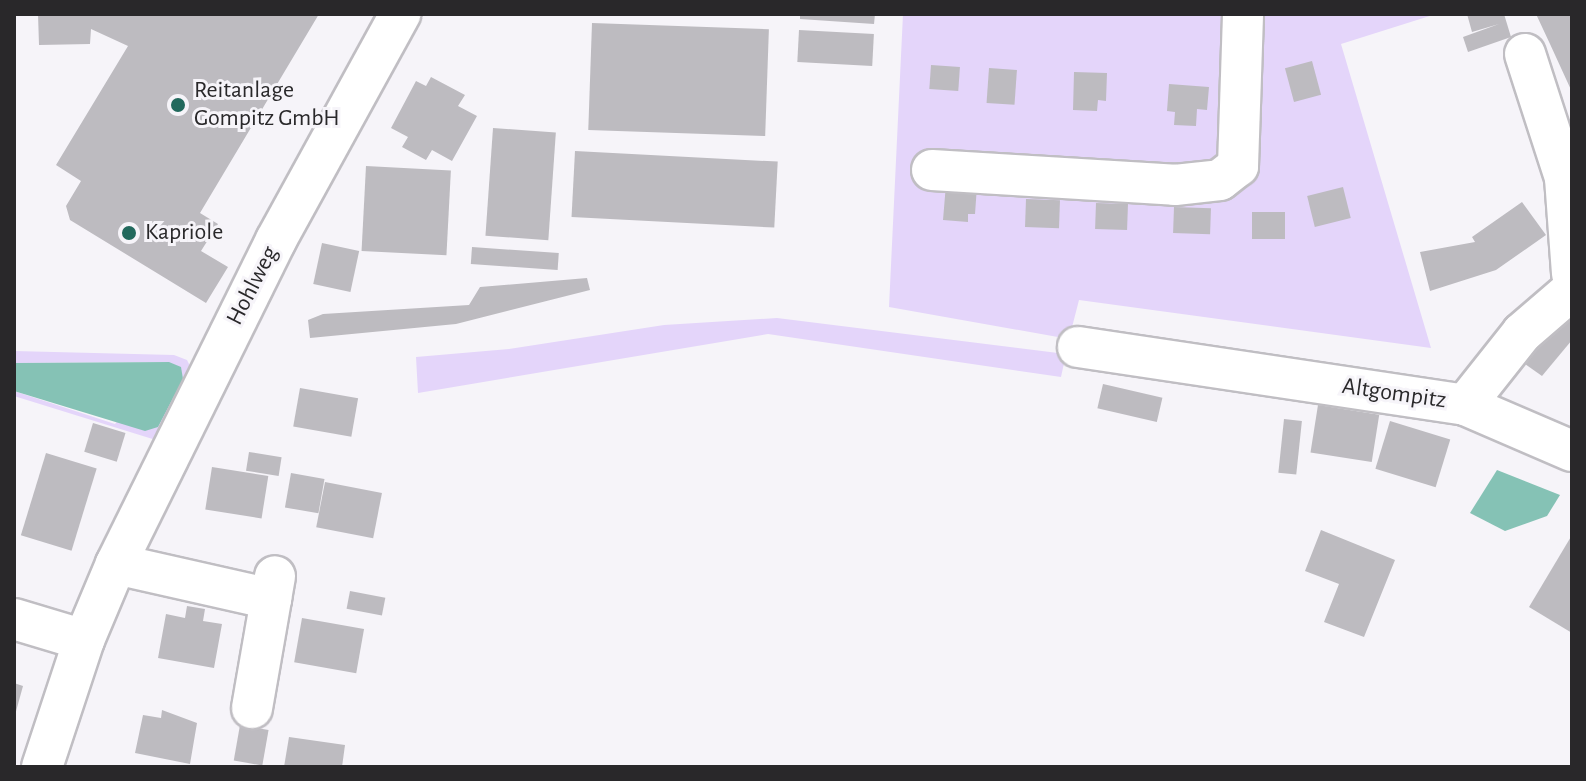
<!DOCTYPE html>
<html>
<head>
<meta charset="utf-8">
<style>
  body { margin:0 }
  #map { position:relative; width:1586px; height:781px; overflow:hidden; background:#f6f4f9; font-family:"Alegreya Sans",sans-serif }
  div>[style] { position:absolute }
  [style*='--x'] { left:calc(var(--x)*1px); top:calc(var(--y)*1px); width:calc(var(--w)*1px); rotate:calc(var(--a)*1deg) }
  .green>* { inset:0; background:#e4d5fa }
  .water>* { inset:0; background:#85c2b5 }
  .building>* { inset:0; background:#bdbbc0; transform-origin:0 0 }
  .roads { filter:drop-shadow(2px 0 #c0bec3) drop-shadow(-2px 0 #c0bec3) drop-shadow(0 2px #c0bec3) drop-shadow(0 -2px #c0bec3) }
  .minor>* { height:40px; margin:-20px; padding:0 20px; transform-origin:20px; border-radius:20px; background:#fff }
  .dots>* { width:22px; height:22px; translate:-50% -50%; box-sizing:border-box; border:4px solid #f6f4f9; border-radius:50% }
  span { translate:-50% -50%; white-space:nowrap; text-align:center; line-height:1.15; -webkit-text-stroke:6px #f6f4f9; paint-order:stroke }
  .poi-label { font-size:24px; color:#29282a }
  .left { translate:0 -50%; text-align:left }
  .street-label { font-size:24px; color:#29282a }
  .frame { position:absolute; inset:0; border:16px solid #29282a; pointer-events:none }
</style>
</head>
<body>
<div id="map">
  <div class="green">
    <i style="clip-path:polygon(903px 14px,1436px 14px,1341px 44px,1431px 348px,1079px 300px,1069px 339px,889px 307px)"></i>
    <i style="clip-path:polygon(777px 318px,1066px 354px,1061px 377px,768px 334px,418px 393px,416px 357px,509px 349px,664px 325px)"></i>
    <i style="clip-path:polygon(14px 351px,174px 355px,187px 360px,193px 372px,159px 441px,14px 396px,14px 391px,115px 424px,169px 362px,14px 363px)"></i>
  </div>
  <div class="water">
    <i style="clip-path:polygon(169px 362px,181px 367px,183px 379px,158px 427px,145px 431px,14px 391px,14px 363px)"></i>
    <i style="clip-path:polygon(1497px 470px,1560px 495px,1547px 516px,1505px 531px,1470px 513px)"></i>
  </div>
  <div class="building">
    <i style="clip-path:polygon(38px 14px,319px 14px,200px 213px,218px 224px,201px 251px,228px 267px,206px 303px,70px 220px,66px 206px,81px 181px,56px 165px,128px 46px,91px 29px,90px 44px,39px 45px)"></i>
    <i style="clip-path:polygon(800px 14px,875px 14px,874px 24px,800px 19px)"></i>
    <i style="clip-path:polygon(1467px 14px,1504px 14px,1511px 37px,1468px 52px,1463px 37px,1499px 24px,1472px 32px)"></i>
    <i style="clip-path:polygon(1536px 14px,1572px 14px,1572px 92px,1550px 44px)"></i>
    <i style="left:592px;top:23px;width:177px;height:107px;rotate:2deg"></i>
    <i style="left:799px;top:30px;width:75px;height:32px;rotate:3deg"></i>
    <i style="left:1312px;top:61px;width:35px;height:28px;rotate:75deg"></i>
    <i style="left:931px;top:65px;width:29px;height:24px;rotate:4deg"></i>
    <i style="left:989px;top:68px;width:28px;height:35px;rotate:4deg"></i>
    <i style="clip-path:polygon(1074px 72px,1107px 73px,1106px 101px,1098px 100px,1097px 111px,1073px 110px)"></i>
    <i style="clip-path:polygon(431px 77px,465px 95px,458px 106px,477px 116px,452px 161px,432px 150px,426px 160px,402px 147px,408px 137px,391px 128px,416px 81px,426px 86px)"></i>
    <i style="clip-path:polygon(1169px 84px,1209px 87px,1207px 110px,1197px 109px,1196px 126px,1174px 125px,1175px 112px,1167px 111px)"></i>
    <i style="left:493px;top:128px;width:63px;height:108px;rotate:4deg"></i>
    <i style="left:575px;top:151px;width:203px;height:66px;rotate:3deg"></i>
    <i style="left:366px;top:166px;width:85px;height:85px;rotate:3deg"></i>
    <i style="clip-path:polygon(946px 184px,977px 186px,975px 214px,968px 214px,968px 222px,943px 220px)"></i>
    <i style="left:1343px;top:187px;width:32px;height:37px;rotate:76deg"></i>
    <i style="left:1026px;top:199px;width:34px;height:28px;rotate:2deg"></i>
    <i style="clip-path:polygon(1522px 202px,1546px 235px,1496px 270px,1430px 291px,1420px 252px,1475px 242px,1472px 237px)"></i>
    <i style="left:1096px;top:203px;width:32px;height:26px;rotate:2deg"></i>
    <i style="left:1174px;top:207px;width:37px;height:26px;rotate:2deg"></i>
    <i style="left:1285px;top:212px;width:27px;height:33px;rotate:90deg"></i>
    <i style="left:322px;top:243px;width:38px;height:42px;rotate:12deg"></i>
    <i style="left:472px;top:247px;width:87px;height:17px;rotate:4deg"></i>
    <i style="clip-path:polygon(587px 278px,590px 290px,456px 324px,310px 338px,308px 320px,323px 314px,469px 305px,480px 287px)"></i>
    <i style="clip-path:polygon(1572px 306px,1572px 340px,1542px 376px,1525px 364px,1554px 319px)"></i>
    <i style="left:1103px;top:384px;width:61px;height:25px;rotate:13deg"></i>
    <i style="left:300px;top:388px;width:59px;height:39px;rotate:10deg"></i>
    <i style="left:1318px;top:405px;width:62px;height:48px;rotate:9deg"></i>
    <i style="left:1284px;top:419px;width:18px;height:54px;rotate:6deg"></i>
    <i style="left:1390px;top:421px;width:63px;height:50px;rotate:17deg"></i>
    <i style="left:93px;top:423px;width:34px;height:30px;rotate:17deg"></i>
    <i style="left:249px;top:452px;width:33px;height:19px;rotate:9deg"></i>
    <i style="left:46px;top:453px;width:53px;height:86px;rotate:17deg"></i>
    <i style="left:212px;top:467px;width:57px;height:43px;rotate:9deg"></i>
    <i style="left:291px;top:473px;width:34px;height:35px;rotate:10deg"></i>
    <i style="left:325px;top:482px;width:58px;height:46px;rotate:11deg"></i>
    <i style="clip-path:polygon(1321px 530px,1395px 560px,1364px 637px,1324px 622px,1339px 584px,1305px 571px)"></i>
    <i style="clip-path:polygon(1572px 535px,1572px 633px,1529px 607px)"></i>
    <i style="left:350px;top:591px;width:36px;height:18px;rotate:11deg"></i>
    <i style="clip-path:polygon(187px 606px,205px 609px,203px 621px,222px 624px,214px 668px,158px 658px,166px 614px,185px 618px)"></i>
    <i style="left:302px;top:618px;width:63px;height:45px;rotate:10deg"></i>
    <i style="clip-path:polygon(14px 683px,23px 686px,15px 715px,14px 715px)"></i>
    <i style="clip-path:polygon(162px 710px,197px 723px,190px 764px,135px 753px,143px 715px,161px 718px)"></i>
    <i style="left:240px;top:725px;width:29px;height:36px;rotate:10deg"></i>
    <i style="clip-path:polygon(289px 737px,345px 745px,342px 767px,284px 767px)"></i>
  </div>
  <div class="roads">
    <div class="minor">
      <i style="--x:1525;--y:54;--w:130;--a:72.1"></i>
      <i style="--x:1565;--y:178;--w:96;--a:85.8"></i>
      <i style="--x:932;--y:170;--w:243;--a:3.5"></i>
      <i style="--x:1175;--y:185;--w:45;--a:-6.3"></i>
      <i style="--x:1220;--y:180;--w:23;--a:-38"></i>
      <i style="--x:1238;--y:166;--w:152;--a:-88.1"></i>
      <i style="--x:1078;--y:347;--w:391;--a:8.5"></i>
      <i style="--x:1465;--y:405;--w:116;--a:23.3"></i>
      <i style="--x:1465;--y:405;--w:92;--a:-51.6"></i>
      <i style="--x:1522;--y:333;--w:66;--a:-40.7"></i>
      <i style="--x:116;--y:564;--w:159;--a:12.7"></i>
      <i style="--x:271;--y:599;--w:23;--a:-80"></i>
      <i style="--x:14;--y:619;--w:73;--a:16.7"></i>
      <i style="--x:252;--y:708;--w:111;--a:-80.1"></i>
      <i style="--x:42;--y:767;--w:134;--a:-71.7"></i>
      <i style="--x:84;--y:640;--w:82;--a:-67.2"></i>
      <i style="--x:116;--y:564;--w:361;--a:-63.7"></i>
      <i style="--x:276;--y:240;--w:258;--a:-61.2"></i>
    </div>
  </div>
  <div class="dots">
    <i style="left:178px;top:105px;background:#22695d"></i>
    <i style="left:129px;top:233px;background:#22695d"></i>
  </div>
  <div class="poi-label">
    <span class="left" style="left:194px;top:105px">Reitanlage<br>Gompitz GmbH</span>
    <span class="left" style="left:145px;top:233px">Kapriole</span>
  </div>
  <div class="street-label">
    <span style="left:253px;top:286px;rotate:-63deg">Hohlweg</span>
    <span style="left:1394px;top:394px;rotate:8deg">Altgompitz</span>
  </div>
  <div class="frame"></div>
</div>
</body>
</html>
